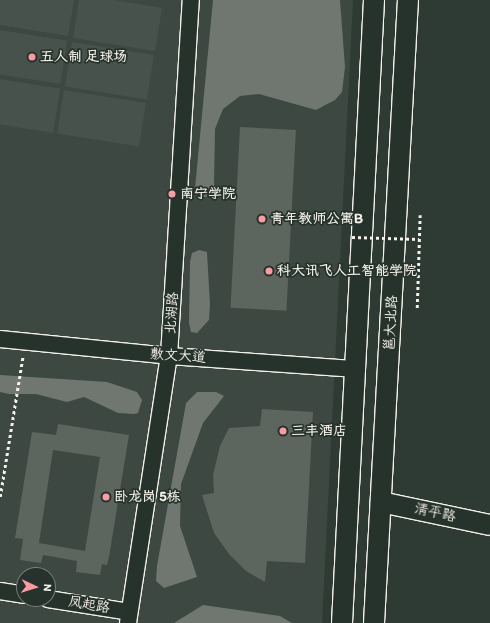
<!DOCTYPE html>
<html>
<head>
<meta charset="utf-8">
<style>
  body { margin:0 }
  #map { position:relative; width:490px; height:623px; overflow:hidden; background:#2e3b34; font-family:Itim,"LXGW WenKai TC",sans-serif }
  div>[style] { position:absolute }
  [style*='--x'] { left:calc(var(--x)*1px); top:calc(var(--y)*1px); width:calc(var(--w)*1px); rotate:calc(var(--a)*1deg) }
  .built>* { inset:0; background:#3c4841 }
  .green>* { inset:0; background:#48524c; transform-origin:0 0 }
  .water>* { inset:0; background:#6f7770 }
  .building>* { inset:0; background:#5c655e; transform-origin:0 0 }
  .path>* { height:2.5px; margin-top:-1.25px; transform-origin:0; background:repeating-linear-gradient(90deg,#f4f1e8 0 3px,transparent 0 6px) }
  .roads { filter:drop-shadow(1px 0 #f4f1e8) drop-shadow(-1px 0 #f4f1e8) drop-shadow(0 1px #f4f1e8) drop-shadow(0 -1px #f4f1e8) }
  .minor>* { height:16px; margin:-8px; padding:0 8px; transform-origin:8px; border-radius:8px; background:#26332d }
  .tertiary>* { height:20px; margin:-10px; padding:0 10px; transform-origin:10px; border-radius:10px; background:#26332d }
  .path-bridge>* { height:2.5px; margin-top:-1.25px; transform-origin:0; background:repeating-linear-gradient(90deg,#f4f1e8 0 3px,transparent 0 6px) }
  .dots>* { width:11px; height:11px; translate:-50% -50%; box-sizing:border-box; border:2px solid #26332d; border-radius:50% }
  span { translate:-50% -50%; white-space:nowrap; text-align:center; line-height:1.15; -webkit-text-stroke:3.5px #26332d; paint-order:stroke }
  .poi-label { font-size:14px; color:#f4f1e8; font-weight:700 }
  .left { translate:0 -50%; text-align:left }
  .street-label { font-size:14px; color:#f4f1e8 }
  .north { position:absolute; left:16px; top:567px; width:40px; height:40px; box-sizing:border-box; background:#26332d; border:1px solid #787f78; border-radius:50%; rotate:94deg; font-size:11px; font-weight:700; line-height:16px; text-align:center; color:#f4f1e8 }
  .north::after { content:''; display:block; margin:auto; width:14px; height:18px; background:#ff9aa2; clip-path:polygon(50% 0,100% 100%,50% 72%,0 100%) }
</style>
</head>
<body>
<div id="map">
  <div class="built">
    <i style="clip-path:polygon(evenodd,0 0,353px 0,322px 623px,0 623px,0 0,24px 575px,48px 575px,48px 599px,24px 599px,24px 575px)"></i>
  </div>
  <div class="green">
    <i style="clip-path:polygon(0 0,74px 0,68px 36px,0 25px)"></i>
    <i style="clip-path:polygon(79px 0,114px 0,162px 8px,155px 51px,73px 38px)"></i>
    <i style="left:0;top:30px;width:68px;height:44px;rotate:9deg"></i>
    <i style="left:72px;top:42px;width:83px;height:45px;rotate:9deg"></i>
    <i style="left:0;top:79px;width:61px;height:45px;rotate:9deg"></i>
    <i style="left:64px;top:90px;width:83px;height:44px;rotate:9deg"></i>
  </div>
  <div class="water">
    <i style="clip-path:polygon(213px 0,340px 0,345px 67px,342px 92px,335px 100px,316px 110px,259px 94px,240px 96px,223px 109px,215px 129px,214px 186px,206px 197px,198px 195px,195px 188px)"></i>
    <i style="clip-path:polygon(199px 250px,207px 252px,210px 304px,209px 320px,197px 333px,191px 332px,189px 323px,190px 262px,192px 253px)"></i>
    <i style="clip-path:polygon(0 375px,107px 382px,137px 392px,142px 400px,138px 413px,134px 414px,118px 413px,84px 397px,67px 402px,36px 394px,9px 394px,0 392px)"></i>
    <i style="clip-path:polygon(197px 392px,216px 392px,224px 396px,203px 423px,181px 484px,180px 526px,197px 577px,164px 588px,156px 581px,157px 566px,186px 403px)"></i>
    <i style="clip-path:polygon(203px 605px,280px 616px,292px 623px,174px 623px)"></i>
  </div>
  <div class="building">
    <i style="left:240px;top:127px;width:56px;height:181px;rotate:3deg"></i>
    <i style="clip-path:polygon(262px 409px,313px 412px,305px 563px,267px 561px,265px 582px,246px 571px,229px 554px,214px 533px,202px 495px,214px 493px,213px 475px,220px 446px,229px 428px,260px 426px)"></i>
    <i style="clip-path:polygon(evenodd,58px 424px,129px 435px,109px 557px,107px 565px,102px 564px,100px 575px,76px 572px,77px 561px,43px 555px,41px 563px,20px 560px,23px 539px,15px 538px,32px 432px,56px 435px,58px 424px,53px 450px,100px 457px,85px 551px,39px 543px,53px 450px)"></i>
  </div>
  <div class="path">
    <i style="--x:417;--y:308;--w:93;--a:-88.2"></i>
    <i style="--x:0;--y:497;--w:144;--a:-80.8"></i>
  </div>
  <div class="roads">
    <div class="minor">
      <i style="--x:0;--y:339;--w:170;--a:5.7"></i>
      <i style="--x:169;--y:356;--w:188;--a:4"></i>
      <i style="--x:0;--y:591;--w:24;--a:9"></i>
      <i style="--x:48;--y:599;--w:82;--a:9.1"></i>
      <i style="--x:128;--y:623;--w:270;--a:-81.3"></i>
      <i style="--x:169;--y:356;--w:357;--a:-86.5"></i>
    </div>
    <div class="tertiary">
      <i style="--x:381;--y:502;--w:111;--a:11.9"></i>
      <i style="--x:342;--y:623;--w:624;--a:-87.06"></i>
      <i style="--x:374;--y:623;--w:624;--a:-86.88"></i>
    </div>
  </div>
  <div class="path-bridge">
    <i style="--x:352;--y:237;--w:67;--a:1.7"></i>
  </div>
  <div class="dots">
    <i style="left:32px;top:57px;background:#ff9aa2"></i>
    <i style="left:172px;top:194px;background:#ff9aa2"></i>
    <i style="left:262px;top:219px;background:#ff9aa2"></i>
    <i style="left:269px;top:271px;background:#ff9aa2"></i>
    <i style="left:283px;top:431px;background:#ff9aa2"></i>
    <i style="left:106px;top:497px;background:#ff9aa2"></i>
  </div>
  <div class="poi-label">
    <span class="left" style="left:40px;top:57px">五人制 足球场</span>
    <span class="left" style="left:180px;top:194px">南宁学院</span>
    <span class="left" style="left:270px;top:219px">青年教师公寓B</span>
    <span class="left" style="left:277px;top:271px">科大讯飞人工智能学院</span>
    <span class="left" style="left:291px;top:431px">三丰酒店</span>
    <span class="left" style="left:114px;top:497px">卧龙岗 5栋</span>
  </div>
  <div class="street-label">
    <span style="left:172px;top:313px;rotate:-86deg">北湖路</span>
    <span style="left:391px;top:323px;rotate:-87deg">邕大北路</span>
    <span style="left:178px;top:356px;rotate:4deg">敷文大道</span>
    <span style="left:435px;top:513px;rotate:12deg">清平路</span>
    <span style="left:89px;top:605px;rotate:10deg">凤起路</span>
  </div>
  <div class="north">N</div>
</div>
</body>
</html>
